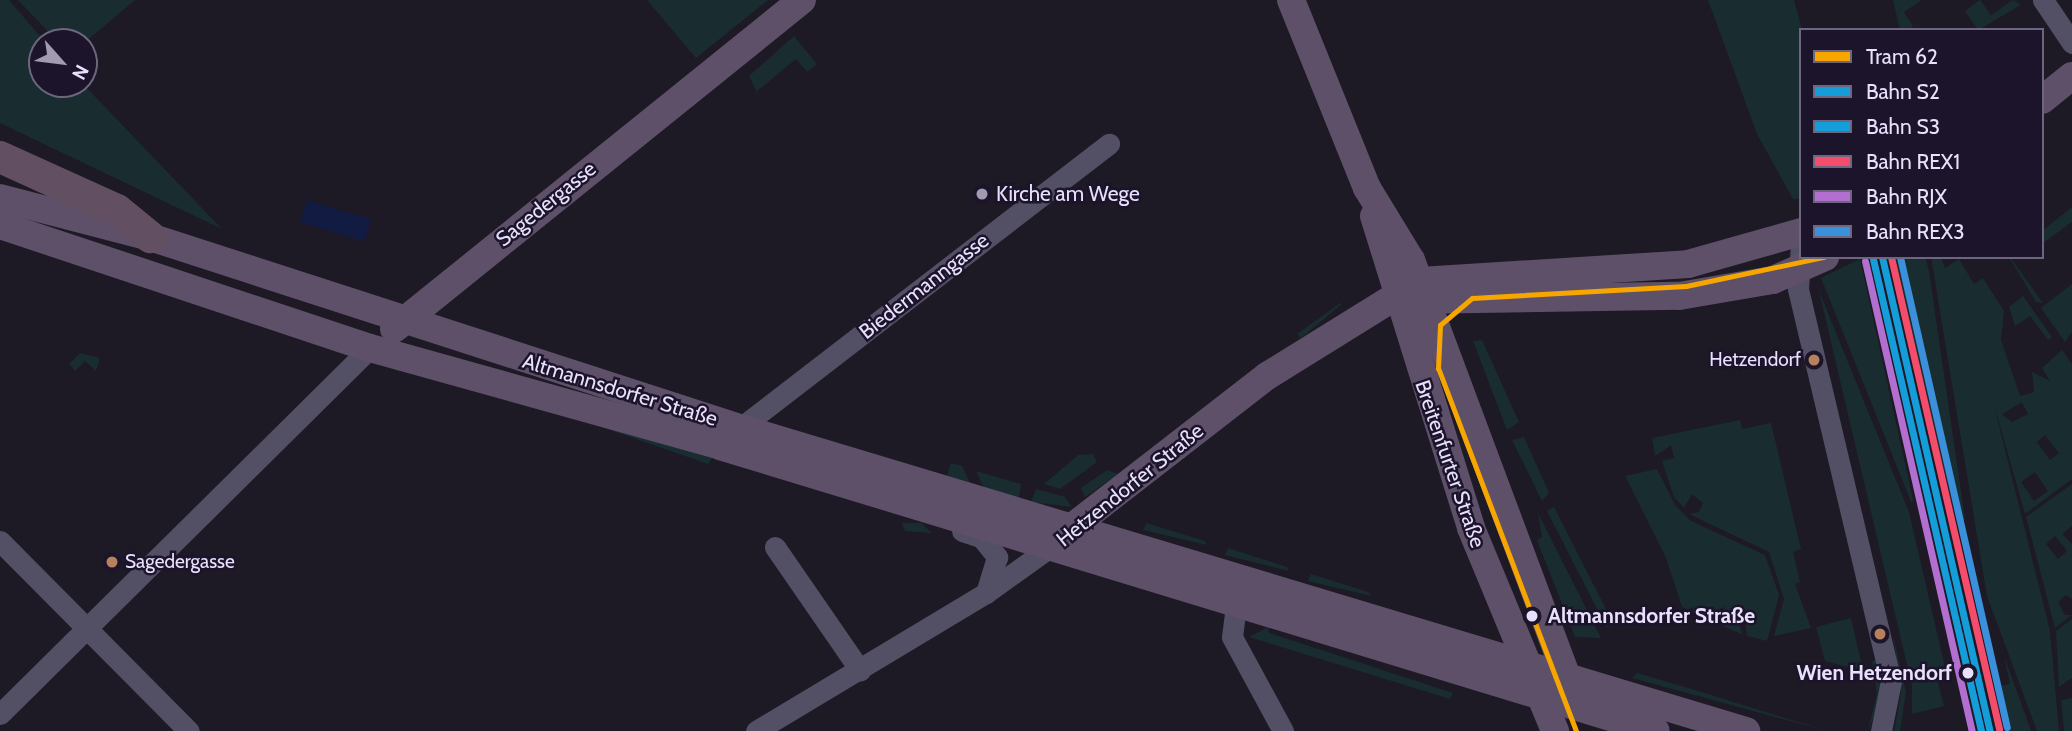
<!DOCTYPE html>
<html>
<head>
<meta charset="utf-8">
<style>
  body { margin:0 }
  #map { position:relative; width:2072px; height:731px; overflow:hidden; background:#1d1925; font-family:Cabin,sans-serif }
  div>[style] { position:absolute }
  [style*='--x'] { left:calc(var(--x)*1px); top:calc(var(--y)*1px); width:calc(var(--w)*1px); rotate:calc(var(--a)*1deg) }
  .green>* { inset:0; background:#192d31; transform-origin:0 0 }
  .water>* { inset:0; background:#121c42; transform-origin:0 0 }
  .minor>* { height:21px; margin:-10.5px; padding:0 10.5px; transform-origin:10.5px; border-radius:10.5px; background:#534f64 }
  .major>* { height:28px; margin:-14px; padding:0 14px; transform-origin:14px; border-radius:14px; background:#5d5068 }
  .highway>* { height:32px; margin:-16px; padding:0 16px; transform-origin:16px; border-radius:16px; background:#625062 }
  .rail-1>* { height:7px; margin:-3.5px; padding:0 3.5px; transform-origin:3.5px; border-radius:3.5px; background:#159dd9 }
  .rail-2>* { height:7px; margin:-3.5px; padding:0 3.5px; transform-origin:3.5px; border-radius:3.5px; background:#159dd9 }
  .rail-3>* { height:7px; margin:-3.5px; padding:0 3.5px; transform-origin:3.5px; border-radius:3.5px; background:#f44d6c }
  .rail-4>* { height:7px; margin:-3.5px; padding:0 3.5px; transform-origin:3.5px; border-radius:3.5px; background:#b36fd0 }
  .rail-5>* { height:7px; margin:-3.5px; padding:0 3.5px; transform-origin:3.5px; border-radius:3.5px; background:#3a90db }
  .tram-1>* { height:5px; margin:-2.5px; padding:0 2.5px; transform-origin:2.5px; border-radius:2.5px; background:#f7a600 }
  .dots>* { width:19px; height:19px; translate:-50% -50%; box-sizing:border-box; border:4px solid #1b142a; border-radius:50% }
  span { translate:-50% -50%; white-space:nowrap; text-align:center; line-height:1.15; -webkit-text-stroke:5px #1b142a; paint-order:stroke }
  .bus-label { font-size:19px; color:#e8e0fc }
  .right { translate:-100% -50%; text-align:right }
  .left { translate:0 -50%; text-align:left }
  .poi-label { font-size:21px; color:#e8e0fc }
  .street-label { font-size:21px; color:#e8e0fc }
  .stop-label { font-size:21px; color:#e8e0fc; font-weight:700 }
  .legend { position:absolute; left:1799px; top:28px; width:245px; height:231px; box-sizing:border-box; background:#1b142a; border:2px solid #6d667e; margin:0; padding:9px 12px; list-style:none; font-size:21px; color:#e8e0fc }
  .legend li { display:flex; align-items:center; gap:14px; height:35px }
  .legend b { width:35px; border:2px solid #6d667e }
  .north { position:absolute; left:28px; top:28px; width:70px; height:70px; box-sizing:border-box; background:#1b142a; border:2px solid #6d667e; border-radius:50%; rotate:118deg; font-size:19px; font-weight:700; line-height:28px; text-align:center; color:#e8e0fc }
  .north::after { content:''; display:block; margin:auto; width:24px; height:32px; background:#a19ab1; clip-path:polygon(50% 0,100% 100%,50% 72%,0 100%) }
</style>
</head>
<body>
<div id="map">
  <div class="green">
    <i style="clip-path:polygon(0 0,9px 0,45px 42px,42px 84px,83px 84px,222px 229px,0 123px)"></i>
    <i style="clip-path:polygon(18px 0,135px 0,84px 43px,58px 42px)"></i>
    <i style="clip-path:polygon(647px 0,768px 0,696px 58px)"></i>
    <i style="clip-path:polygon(1708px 0,1794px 0,1802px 30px,1801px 198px,1793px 199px,1757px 134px)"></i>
    <i style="clip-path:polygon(1893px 0,1922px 0,1904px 12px,1913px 26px,1908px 30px,1900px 30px)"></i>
    <i style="clip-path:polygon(1980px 0,1991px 15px,2013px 0,2021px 5px,1978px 30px,1965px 11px)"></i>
    <i style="clip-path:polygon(794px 36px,817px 64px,807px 72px,796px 59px,757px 91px,761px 101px,749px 76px)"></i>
    <i style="clip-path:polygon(2072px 207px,2072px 222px,2043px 243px,2042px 231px)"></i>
    <i style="clip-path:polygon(1892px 257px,1925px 257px,1929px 271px,1965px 519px,1958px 528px)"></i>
    <i style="clip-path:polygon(evenodd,1931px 257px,1941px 257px,1945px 268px,1959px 259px,1974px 284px,1983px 278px,2004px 311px,2001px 340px,2020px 396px,2034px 392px,2032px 372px,2050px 381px,2042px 368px,2062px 350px,2072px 364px,2072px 479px,2025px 514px,1993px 401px,2050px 631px,2059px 731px,2037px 731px,1987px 596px,1931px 257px,2022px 402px,2028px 414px,2012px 422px,2002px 414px,2022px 402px,1931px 257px,2045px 435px,2059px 453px,2050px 460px,2037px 442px,2045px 435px,1931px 257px,2035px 472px,2048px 491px,2034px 501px,2021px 482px,2035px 472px)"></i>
    <i style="clip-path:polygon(2009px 257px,2010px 257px,2043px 303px,2036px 302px)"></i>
    <i style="clip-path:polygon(1860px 259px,1913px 500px,1912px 504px,1821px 278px)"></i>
    <i style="clip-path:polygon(2072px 284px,2072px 332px,2065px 342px,2041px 308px)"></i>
    <i style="clip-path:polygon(1819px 291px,1909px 512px,1948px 680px,1938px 683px,1944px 706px,1912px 714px,1912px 686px)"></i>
    <i style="clip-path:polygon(2023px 296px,2052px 337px,2048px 340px,2030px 316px,2015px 326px,2009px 307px)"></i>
    <i style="clip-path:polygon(1342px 304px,1301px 338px,1297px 334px,1340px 303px)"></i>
    <i style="clip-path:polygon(1482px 340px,1519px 422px,1507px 430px,1473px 341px)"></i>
    <i style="clip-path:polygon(80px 353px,100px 358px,96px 371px,85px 361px,75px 371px,69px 364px)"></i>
    <i style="clip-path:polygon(1740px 420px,1742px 429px,1771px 423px,1801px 549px,1793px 552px,1800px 582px,1795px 584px,1811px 628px,1774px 636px,1784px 599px,1769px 552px,1689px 514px,1699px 512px,1703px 503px,1692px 494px,1684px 508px,1674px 497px,1662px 461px,1674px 458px,1671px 445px,1655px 456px,1652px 438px)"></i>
    <i style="clip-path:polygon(593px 424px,714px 456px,708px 464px)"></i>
    <i style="clip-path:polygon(1524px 437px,1549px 493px,1542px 501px,1512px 440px)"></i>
    <i style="clip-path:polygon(1093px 454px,1097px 462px,1060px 489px,1044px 484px,1078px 455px)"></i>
    <i style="clip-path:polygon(951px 463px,962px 466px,970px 483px,947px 476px)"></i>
    <i style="clip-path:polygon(1657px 469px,1675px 505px,1691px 521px,1765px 555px,1779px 595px,1767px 641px,1747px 636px,1745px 619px,1738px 621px,1743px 635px,1682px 607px,1666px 558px,1625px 476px)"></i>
    <i style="clip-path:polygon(1107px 470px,1118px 474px,1085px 497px,1081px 488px)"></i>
    <i style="clip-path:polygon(976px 471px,1021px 484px,1019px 498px,984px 488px)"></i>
    <i style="clip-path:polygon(evenodd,2072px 484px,2072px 526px,2062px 534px,2072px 544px,2072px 599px,2066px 595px,2058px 602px,2065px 615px,2072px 615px,2055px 628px,2026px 517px,2072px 484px,2055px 536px,2067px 551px,2058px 559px,2046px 544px,2055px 536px)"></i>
    <i style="clip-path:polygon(1036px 489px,1065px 497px,1072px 507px,1031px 502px)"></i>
    <i style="left:1554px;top:507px;width:131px;height:8px;rotate:63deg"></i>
    <i style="clip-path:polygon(1538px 513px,1601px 638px,1575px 637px,1537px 540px,1542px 537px)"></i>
    <i style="clip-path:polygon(902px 523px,921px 523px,932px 533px,905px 531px)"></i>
    <i style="clip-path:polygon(1146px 523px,1205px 541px,1207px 545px,1143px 530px)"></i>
    <i style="clip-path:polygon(1228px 548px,1287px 567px,1289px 571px,1225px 555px)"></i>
    <i style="clip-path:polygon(1311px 574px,1368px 592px,1371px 596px,1308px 581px)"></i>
    <i style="clip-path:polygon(1851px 618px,1863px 671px,1825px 661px,1816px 627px)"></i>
    <i style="clip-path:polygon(2072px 619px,2072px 678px,2059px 687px,2056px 631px)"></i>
    <i style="clip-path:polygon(1268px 627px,1269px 633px,1453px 693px,1450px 699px,1249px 637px)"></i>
    <i style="clip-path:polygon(1893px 635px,1906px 692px,1900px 731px,1894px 731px,1901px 693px)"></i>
    <i style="clip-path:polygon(1879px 656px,1886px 687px,1868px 731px,1877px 693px,1872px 662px)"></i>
    <i style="clip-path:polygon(2004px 656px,2025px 714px,2031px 731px,2005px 731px,1995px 687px,2010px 684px)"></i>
    <i style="clip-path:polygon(1637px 673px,1695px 690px,1827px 731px,1632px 678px)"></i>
    <i style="clip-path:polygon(2072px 698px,2072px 731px,2064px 731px,2061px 700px)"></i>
  </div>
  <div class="water">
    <i style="left:307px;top:200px;width:67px;height:23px;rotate:17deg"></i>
  </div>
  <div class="minor">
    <i style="--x:2043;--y:0;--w:52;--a:56"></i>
    <i style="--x:1801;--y:244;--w:45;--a:93.8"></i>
    <i style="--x:1798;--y:289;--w:403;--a:76.7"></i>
    <i style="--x:1891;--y:681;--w:51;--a:101.3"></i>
    <i style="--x:740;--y:428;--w:466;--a:-37.6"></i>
    <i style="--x:962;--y:531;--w:20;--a:18"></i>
    <i style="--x:981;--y:537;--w:26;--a:51"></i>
    <i style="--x:997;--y:557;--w:38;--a:107"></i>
    <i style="--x:0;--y:541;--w:268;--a:45.2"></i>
    <i style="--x:775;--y:547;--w:150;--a:55.4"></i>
    <i style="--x:1238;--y:590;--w:47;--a:97.3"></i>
    <i style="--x:1232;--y:637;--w:107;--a:61.5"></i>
    <i style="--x:0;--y:714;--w:520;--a:-44.69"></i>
    <i style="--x:756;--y:731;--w:268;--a:-31"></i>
    <i style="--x:986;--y:593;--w:91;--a:-35.6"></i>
  </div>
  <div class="major">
    <i style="--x:1291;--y:0;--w:203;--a:68"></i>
    <i style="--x:1367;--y:188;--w:84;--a:58.6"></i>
    <i style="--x:1411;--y:260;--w:462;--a:69.5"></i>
    <i style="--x:2042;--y:100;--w:38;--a:-39"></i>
    <i style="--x:0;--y:198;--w:155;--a:14.6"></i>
    <i style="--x:150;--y:237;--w:620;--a:17.94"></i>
    <i style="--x:740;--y:428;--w:1051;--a:16.76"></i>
    <i style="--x:1374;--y:216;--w:327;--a:72.7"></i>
    <i style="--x:1471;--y:528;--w:220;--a:67.5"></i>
    <i style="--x:0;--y:225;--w:390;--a:18.4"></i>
    <i style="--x:370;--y:348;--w:363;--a:15.6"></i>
    <i style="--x:720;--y:446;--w:978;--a:16.93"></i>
    <i style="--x:1411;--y:300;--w:268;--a:-0.9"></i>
    <i style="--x:1679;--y:296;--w:95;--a:-9.7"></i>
    <i style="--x:1773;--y:280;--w:57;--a:-23.9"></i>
    <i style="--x:394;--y:329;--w:524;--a:-38.88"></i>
    <i style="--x:1071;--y:528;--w:248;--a:-37.8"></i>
    <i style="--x:1267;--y:376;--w:180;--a:-31.8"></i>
    <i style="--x:1420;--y:281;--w:269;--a:-3.6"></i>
    <i style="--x:1688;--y:264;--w:117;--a:-15.8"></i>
  </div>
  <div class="highway">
    <i style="--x:0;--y:157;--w:128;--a:24.4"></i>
    <i style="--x:117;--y:210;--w:43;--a:39.3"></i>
  </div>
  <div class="rail-1">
    <i style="--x:1882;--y:257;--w:486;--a:77.2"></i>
  </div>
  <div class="rail-2">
    <i style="--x:1873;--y:259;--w:484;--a:77.1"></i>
  </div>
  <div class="rail-3">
    <i style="--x:1891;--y:257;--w:484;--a:77.1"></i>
  </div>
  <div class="rail-4">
    <i style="--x:1865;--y:261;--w:482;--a:77.2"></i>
  </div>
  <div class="rail-5">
    <i style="--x:1900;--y:257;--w:482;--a:77.2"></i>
  </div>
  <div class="tram-1">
    <i style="--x:1576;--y:731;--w:388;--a:-110.8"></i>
    <i style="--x:1438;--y:368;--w:43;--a:-87.3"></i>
    <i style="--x:1440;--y:325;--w:42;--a:-40.2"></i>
    <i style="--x:1472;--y:298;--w:214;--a:-3.2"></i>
    <i style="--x:1686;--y:286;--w:141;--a:-11.9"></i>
  </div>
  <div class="dots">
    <i style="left:982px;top:194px;background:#a19ab1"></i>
    <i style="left:1814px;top:360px;background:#b6815c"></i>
    <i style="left:112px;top:562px;background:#b6815c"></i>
    <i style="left:1532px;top:616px;background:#e8e0fc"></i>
    <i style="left:1880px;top:634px;background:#b6815c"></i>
    <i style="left:1968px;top:673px;background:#e8e0fc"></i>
  </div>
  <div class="bus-label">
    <span class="right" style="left:1801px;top:360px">Hetzendorf</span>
    <span class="left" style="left:125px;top:562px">Sagedergasse</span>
  </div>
  <div class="poi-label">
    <span class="left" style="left:996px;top:194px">Kirche am Wege</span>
  </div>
  <div class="street-label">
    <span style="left:546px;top:204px;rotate:-39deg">Sagedergasse</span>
    <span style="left:924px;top:286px;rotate:-38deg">Biedermanngasse</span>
    <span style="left:620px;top:390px;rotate:17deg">Altmannsdorfer Straße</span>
    <span style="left:1450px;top:464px;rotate:71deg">Breitenfurter Straße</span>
    <span style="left:1130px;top:485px;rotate:-39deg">Hetzendorfer Straße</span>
  </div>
  <div class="stop-label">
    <span class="left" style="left:1548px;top:616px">Altmannsdorfer Straße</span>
    <span class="right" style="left:1952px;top:673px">Wien Hetzendorf</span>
  </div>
  <ul class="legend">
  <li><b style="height:9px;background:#f7a600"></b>Tram 62</li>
  <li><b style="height:9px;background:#159dd9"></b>Bahn S2</li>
  <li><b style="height:9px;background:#159dd9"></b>Bahn S3</li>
  <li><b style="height:9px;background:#f44d6c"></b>Bahn REX1</li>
  <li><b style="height:9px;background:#b36fd0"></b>Bahn RJX</li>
  <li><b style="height:9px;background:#3a90db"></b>Bahn REX3</li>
  </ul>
  <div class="north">N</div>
</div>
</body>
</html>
